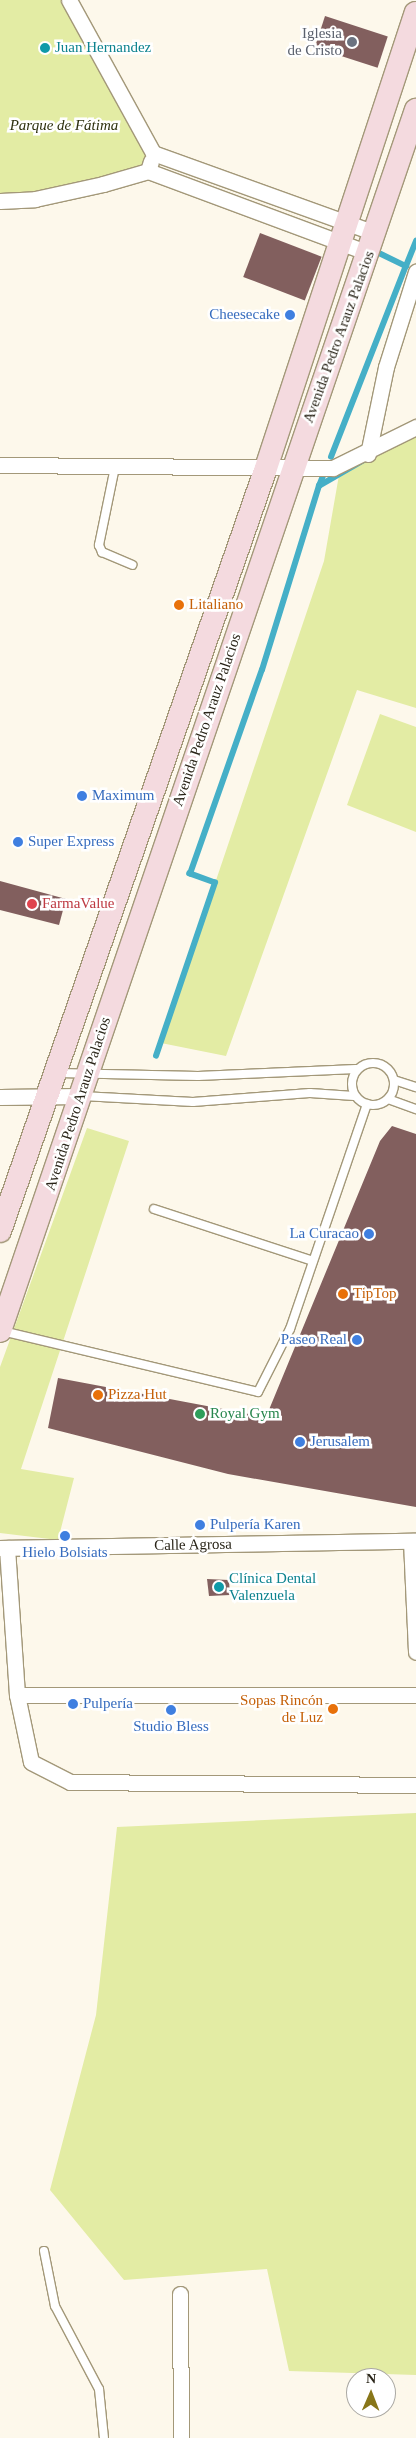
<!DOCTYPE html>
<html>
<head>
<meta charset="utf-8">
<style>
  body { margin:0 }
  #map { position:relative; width:416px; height:2438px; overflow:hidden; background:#fdf8eb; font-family:"Times New Roman",serif }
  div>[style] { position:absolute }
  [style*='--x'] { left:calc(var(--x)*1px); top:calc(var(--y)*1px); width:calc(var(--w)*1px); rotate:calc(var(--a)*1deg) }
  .green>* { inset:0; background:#e3eca4 }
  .stream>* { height:5.5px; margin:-2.75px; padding:0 2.75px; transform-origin:2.75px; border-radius:2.75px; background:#45afc7 }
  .building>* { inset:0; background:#825f5e; transform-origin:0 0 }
  .roads { filter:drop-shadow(1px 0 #a39879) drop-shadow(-1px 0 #a39879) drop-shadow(0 1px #a39879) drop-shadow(0 -1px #a39879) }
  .lane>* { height:8px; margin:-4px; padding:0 4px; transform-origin:4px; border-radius:4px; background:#fff }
  .lane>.ring { margin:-4px; padding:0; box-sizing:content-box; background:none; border:8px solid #fff; border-radius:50% }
  .street>* { height:15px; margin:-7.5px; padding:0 7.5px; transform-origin:7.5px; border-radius:7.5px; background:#fff }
  .secondary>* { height:22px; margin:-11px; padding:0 11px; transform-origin:11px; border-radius:11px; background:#f4dadf }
  .dots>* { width:14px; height:14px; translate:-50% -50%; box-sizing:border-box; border:2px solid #fff; border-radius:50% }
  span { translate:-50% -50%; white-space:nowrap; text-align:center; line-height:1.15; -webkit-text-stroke:5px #fff; paint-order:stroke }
  .worship-label { font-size:15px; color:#5b616d }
  .right { translate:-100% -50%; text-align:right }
  .culture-label { font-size:15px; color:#0d838f }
  .left { translate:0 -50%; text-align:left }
  .park-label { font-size:15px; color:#2d300e; font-style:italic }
  .shop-label { font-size:15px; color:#366cbe }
  .street-label { font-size:15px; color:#2a2519 }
  .food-label { font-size:15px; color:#c56008 }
  .health-label { font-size:15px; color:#be3a42 }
  .leisure-label { font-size:15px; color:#27864d }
  .north { position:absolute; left:346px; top:2368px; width:50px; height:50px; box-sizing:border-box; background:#fff; border:1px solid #aaa8a3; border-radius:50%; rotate:1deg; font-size:14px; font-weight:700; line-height:20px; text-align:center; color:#2a2519 }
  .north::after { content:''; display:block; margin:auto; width:18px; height:22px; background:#887619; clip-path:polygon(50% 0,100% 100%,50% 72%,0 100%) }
</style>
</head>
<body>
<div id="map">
  <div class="green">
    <i style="clip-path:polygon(0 0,72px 0,151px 157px,143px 178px,0 201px)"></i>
    <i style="clip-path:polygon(416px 431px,416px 708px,357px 690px,226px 1056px,161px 1043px,324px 561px,339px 475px)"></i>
    <i style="clip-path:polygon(380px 714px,416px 727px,416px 832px,347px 805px)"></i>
    <i style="clip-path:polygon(87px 1128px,129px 1141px,21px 1469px,74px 1478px,58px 1540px,0 1533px,0 1367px)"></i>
    <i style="clip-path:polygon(416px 1813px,416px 2375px,289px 2371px,267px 2269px,124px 2280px,50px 2190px,96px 2015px,117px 1827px)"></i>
  </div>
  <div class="stream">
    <i style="--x:373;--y:250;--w:37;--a:26"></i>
    <i style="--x:406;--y:266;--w:27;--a:-68"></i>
    <i style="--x:331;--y:457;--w:205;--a:-68.6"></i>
    <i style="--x:319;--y:486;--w:11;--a:-68"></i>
    <i style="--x:156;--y:1056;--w:183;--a:-71.2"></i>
    <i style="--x:215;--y:883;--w:27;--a:-160"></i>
    <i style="--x:190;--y:874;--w:216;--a:-70.6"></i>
    <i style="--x:262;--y:670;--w:193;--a:-72.8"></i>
    <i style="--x:319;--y:486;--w:52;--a:-30"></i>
  </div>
  <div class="building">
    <i style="left:325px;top:16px;width:66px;height:33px;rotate:18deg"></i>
    <i style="left:260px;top:233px;width:66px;height:47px;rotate:21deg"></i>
    <i style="clip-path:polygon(0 881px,66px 899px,59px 925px,0 910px)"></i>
    <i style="clip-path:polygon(392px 1126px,416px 1134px,416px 1507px,228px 1474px,48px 1428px,58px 1378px,266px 1417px,380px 1141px)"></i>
    <i style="clip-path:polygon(207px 1579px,229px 1580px,230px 1595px,209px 1596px)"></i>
  </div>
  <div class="roads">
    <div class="lane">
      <i style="--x:115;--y:467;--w:80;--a:101.6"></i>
      <i style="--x:99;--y:545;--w:8;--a:67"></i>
      <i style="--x:102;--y:552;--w:33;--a:23"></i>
      <i class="ring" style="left:352px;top:1063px;width:34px;height:34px"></i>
      <i style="--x:58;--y:1073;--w:140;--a:1.2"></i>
      <i style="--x:198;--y:1076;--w:158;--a:-2.5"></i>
      <i style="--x:394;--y:1080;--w:23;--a:18"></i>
      <i style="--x:82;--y:1096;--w:111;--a:3.1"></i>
      <i style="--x:193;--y:1102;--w:117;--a:-4.4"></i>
      <i style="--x:310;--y:1093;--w:44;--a:3.9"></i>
      <i style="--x:388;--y:1099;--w:30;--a:20"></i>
      <i style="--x:154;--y:1209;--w:167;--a:18.1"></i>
      <i style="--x:2;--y:1331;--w:263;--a:13.4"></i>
      <i style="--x:258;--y:1392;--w:71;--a:-63.1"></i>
      <i style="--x:290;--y:1329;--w:238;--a:-71.1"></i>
      <i style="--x:44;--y:2251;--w:56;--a:78.7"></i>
      <i style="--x:55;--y:2306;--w:94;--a:62.1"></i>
      <i style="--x:99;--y:2389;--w:49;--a:84.2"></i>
    </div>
    <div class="street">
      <i style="--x:69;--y:0;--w:175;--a:61.2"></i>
      <i style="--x:153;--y:153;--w:236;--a:19.8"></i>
      <i style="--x:148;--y:171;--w:236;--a:20.4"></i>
      <i style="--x:0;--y:201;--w:35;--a:-3"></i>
      <i style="--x:35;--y:199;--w:70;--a:-12.4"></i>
      <i style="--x:103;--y:184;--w:47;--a:-16.1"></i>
      <i style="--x:148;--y:171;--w:10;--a:-73"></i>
      <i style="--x:368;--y:454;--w:89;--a:-78.3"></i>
      <i style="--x:386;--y:367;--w:100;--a:-72.5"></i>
      <i style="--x:0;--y:465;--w:333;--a:0.5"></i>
      <i style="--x:333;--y:468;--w:93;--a:-26.3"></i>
      <i style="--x:0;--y:1097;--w:80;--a:-0.7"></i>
      <i style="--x:411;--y:1541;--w:111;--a:87.4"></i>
      <i style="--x:0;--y:1548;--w:416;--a:-1"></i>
      <i style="--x:7;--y:1548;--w:147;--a:86.1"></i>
      <i style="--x:17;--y:1695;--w:399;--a:0"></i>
      <i style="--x:17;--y:1695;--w:68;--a:78.2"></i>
      <i style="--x:31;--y:1762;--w:44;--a:27.1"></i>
      <i style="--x:70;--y:1782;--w:346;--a:0.5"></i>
      <i style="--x:180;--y:2294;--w:144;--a:89.6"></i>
    </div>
    <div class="secondary">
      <i style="--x:0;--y:1231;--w:805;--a:-70.78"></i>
      <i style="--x:265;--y:471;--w:482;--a:-71.8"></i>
      <i style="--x:0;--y:1331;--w:1290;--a:-71.19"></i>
    </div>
  </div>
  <div class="dots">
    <i style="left:352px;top:42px;background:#6b7280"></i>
    <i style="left:45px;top:48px;background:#0f9aa8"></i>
    <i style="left:290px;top:315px;background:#3f7fe0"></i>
    <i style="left:179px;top:605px;background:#e8710a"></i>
    <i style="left:82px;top:796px;background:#3f7fe0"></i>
    <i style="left:18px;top:842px;background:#3f7fe0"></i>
    <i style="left:32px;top:904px;background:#e0444e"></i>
    <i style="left:369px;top:1234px;background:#3f7fe0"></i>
    <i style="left:343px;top:1294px;background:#e8710a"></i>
    <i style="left:357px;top:1340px;background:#3f7fe0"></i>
    <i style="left:98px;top:1395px;background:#e8710a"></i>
    <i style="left:200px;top:1414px;background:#2e9e5b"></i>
    <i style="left:300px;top:1442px;background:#3f7fe0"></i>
    <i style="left:200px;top:1525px;background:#3f7fe0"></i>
    <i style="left:65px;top:1536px;background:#3f7fe0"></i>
    <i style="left:219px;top:1587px;background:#0f9aa8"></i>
    <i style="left:73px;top:1704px;background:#3f7fe0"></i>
    <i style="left:333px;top:1709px;background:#e8710a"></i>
    <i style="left:171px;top:1710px;background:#3f7fe0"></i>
  </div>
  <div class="worship-label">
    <span class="right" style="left:342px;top:42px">Iglesia<br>de Cristo</span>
  </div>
  <div class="culture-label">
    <span class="left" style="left:55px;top:48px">Juan Hernandez</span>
    <span class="left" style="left:229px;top:1587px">Clínica Dental<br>Valenzuela</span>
  </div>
  <div class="park-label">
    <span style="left:64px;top:126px">Parque de Fátima</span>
  </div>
  <div class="shop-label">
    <span class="right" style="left:280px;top:315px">Cheesecake</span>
    <span class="left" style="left:92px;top:796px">Maximum</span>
    <span class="left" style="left:28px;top:842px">Super Express</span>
    <span class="right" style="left:359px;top:1234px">La Curacao</span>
    <span class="right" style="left:347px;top:1340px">Paseo Real</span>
    <span class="left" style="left:310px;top:1442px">Jerusalem</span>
    <span class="left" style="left:210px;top:1525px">Pulpería Karen</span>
    <span style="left:65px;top:1553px">Hielo Bolsiats</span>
    <span class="left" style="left:83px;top:1704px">Pulpería</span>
    <span style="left:171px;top:1727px">Studio Bless</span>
  </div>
  <div class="street-label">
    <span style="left:339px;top:337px;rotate:-70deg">Avenida Pedro Arauz Palacios</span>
    <span style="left:207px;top:720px;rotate:-71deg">Avenida Pedro Arauz Palacios</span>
    <span style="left:78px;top:1104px;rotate:-72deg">Avenida Pedro Arauz Palacios</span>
    <span style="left:193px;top:1545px;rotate:-1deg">Calle Agrosa</span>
  </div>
  <div class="food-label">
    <span class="left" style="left:189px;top:605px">Litaliano</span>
    <span class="left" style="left:353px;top:1294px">TipTop</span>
    <span class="left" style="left:108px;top:1395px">Pizza Hut</span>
    <span class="right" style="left:323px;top:1709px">Sopas Rincón<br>de Luz</span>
  </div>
  <div class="health-label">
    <span class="left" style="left:42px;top:904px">FarmaValue</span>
  </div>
  <div class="leisure-label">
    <span class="left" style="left:210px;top:1414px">Royal Gym</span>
  </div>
  <div class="north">N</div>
</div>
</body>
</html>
